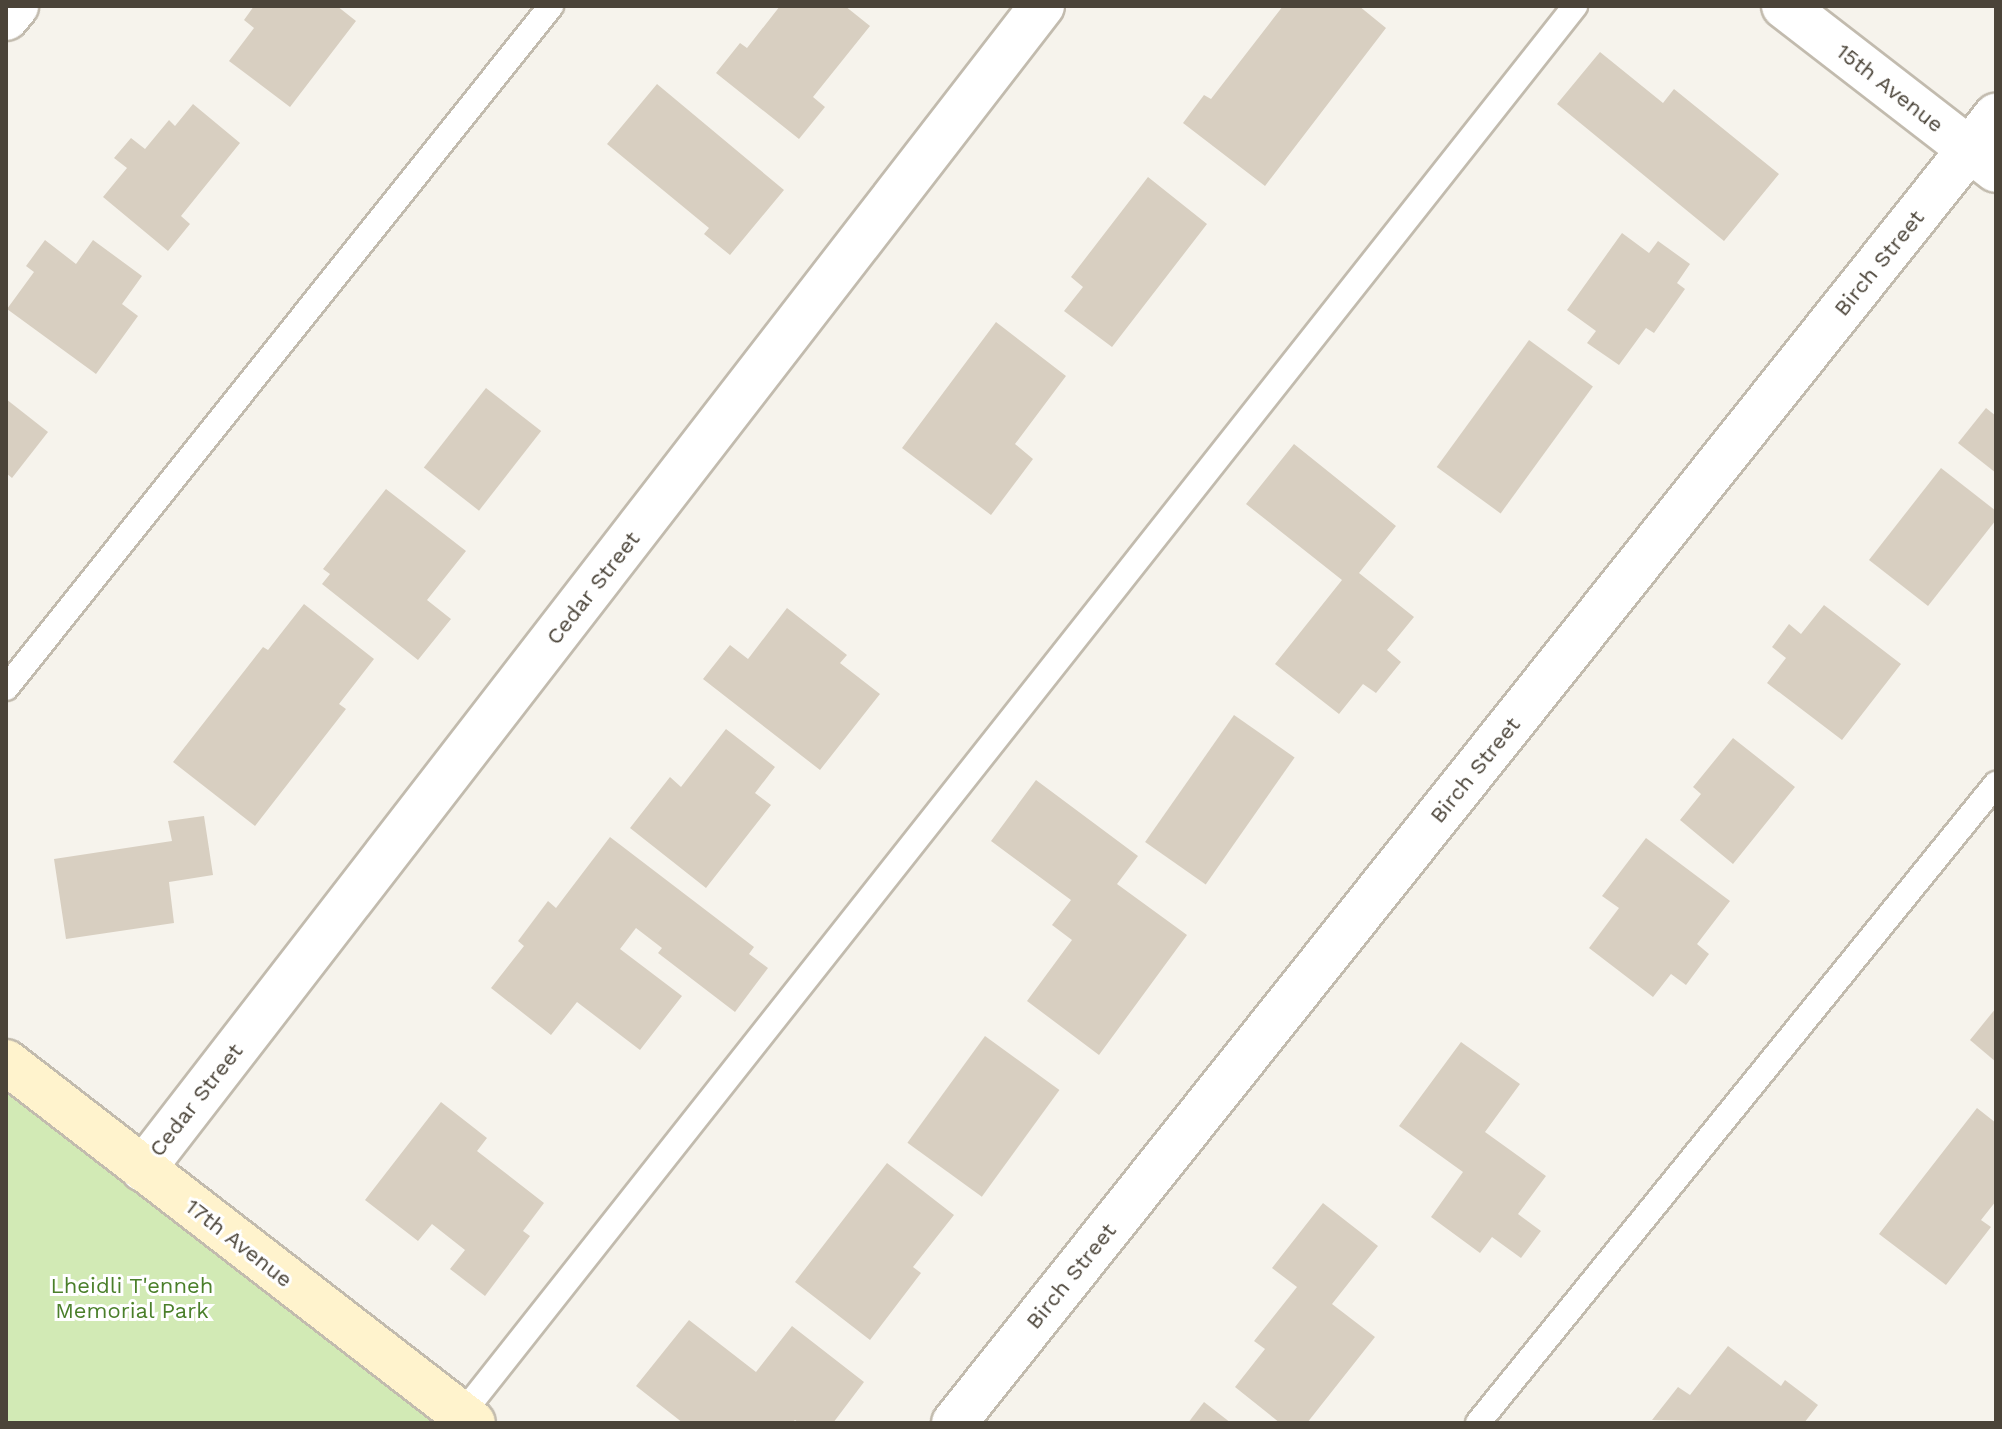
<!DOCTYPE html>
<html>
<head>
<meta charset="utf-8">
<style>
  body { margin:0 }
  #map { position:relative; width:2002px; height:1429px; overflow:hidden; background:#f6f3ec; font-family:"Work Sans",sans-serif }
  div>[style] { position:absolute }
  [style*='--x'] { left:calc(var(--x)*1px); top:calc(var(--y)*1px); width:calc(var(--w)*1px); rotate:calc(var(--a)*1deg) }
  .green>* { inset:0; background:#d2eab5 }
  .building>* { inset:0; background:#d8cfc1; transform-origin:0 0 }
  .roads { filter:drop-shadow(2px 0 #c2bbae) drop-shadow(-2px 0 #c2bbae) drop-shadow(0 2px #c2bbae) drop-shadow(0 -2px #c2bbae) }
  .lane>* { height:24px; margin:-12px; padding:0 12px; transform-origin:12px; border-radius:12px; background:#fff }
  .street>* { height:44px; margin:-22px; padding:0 22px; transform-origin:22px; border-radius:22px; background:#fff }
  .secondary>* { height:44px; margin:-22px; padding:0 22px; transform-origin:22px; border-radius:22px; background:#fff3cd }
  span { translate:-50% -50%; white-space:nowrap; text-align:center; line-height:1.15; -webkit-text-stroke:6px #fff; paint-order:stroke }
  .street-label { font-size:22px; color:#4b4439 }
  .park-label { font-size:22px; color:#4a7f2a }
  .frame { position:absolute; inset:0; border:8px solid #4b4439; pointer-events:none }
</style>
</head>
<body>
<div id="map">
  <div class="green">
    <i style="clip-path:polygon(6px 1051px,160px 1163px,497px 1423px,6px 1423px)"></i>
  </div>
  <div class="building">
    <i style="clip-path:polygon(254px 6px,337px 6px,356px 21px,290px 107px,229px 61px,254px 28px,244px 20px)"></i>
    <i style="clip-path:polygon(780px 6px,845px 6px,870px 26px,813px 97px,825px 107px,799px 139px,716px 73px,740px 43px,747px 48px)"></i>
    <i style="clip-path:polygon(1283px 6px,1359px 6px,1386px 28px,1265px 186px,1183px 123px,1204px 95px,1211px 99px)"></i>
    <i style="clip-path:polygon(1600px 52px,1663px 103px,1674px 89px,1779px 174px,1724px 241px,1557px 104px)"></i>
    <i style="clip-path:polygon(657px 84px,784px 190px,730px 255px,704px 234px,709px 228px,607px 144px)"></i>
    <i style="clip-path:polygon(193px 104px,240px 143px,181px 216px,190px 224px,168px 251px,103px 197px,127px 168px,114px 158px,131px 138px,145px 149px,169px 120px,175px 126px)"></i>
    <i style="clip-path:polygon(1148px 177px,1207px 224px,1112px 347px,1064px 311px,1083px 287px,1071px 277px)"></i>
    <i style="clip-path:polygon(1622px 233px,1649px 253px,1658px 241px,1690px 264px,1677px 283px,1685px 289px,1654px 333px,1646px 328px,1619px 365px,1587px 343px,1596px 331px,1567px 310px)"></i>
    <i style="clip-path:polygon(45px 240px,76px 264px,93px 240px,142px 276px,122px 304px,138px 316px,96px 374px,7px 309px,34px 272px,26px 266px)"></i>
    <i style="clip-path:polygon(996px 322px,1066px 376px,1015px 444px,1033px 459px,991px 515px,902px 448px)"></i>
    <i style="left:1529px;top:340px;width:79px;height:157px;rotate:36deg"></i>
    <i style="left:486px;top:388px;width:70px;height:101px;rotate:38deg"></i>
    <i style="clip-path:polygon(6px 399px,48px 432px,12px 478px,6px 473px)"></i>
    <i style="clip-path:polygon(1986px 408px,1996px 416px,1996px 473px,1958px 443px)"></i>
    <i style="clip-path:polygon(1294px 444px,1396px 526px,1359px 573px,1414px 617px,1387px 650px,1401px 662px,1376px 693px,1363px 684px,1339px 714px,1275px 664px,1342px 580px,1246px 504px)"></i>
    <i style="clip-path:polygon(1941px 468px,1996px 511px,1996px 520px,1928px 606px,1869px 560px)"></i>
    <i style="clip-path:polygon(386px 489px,466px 551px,427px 600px,451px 619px,418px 660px,322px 584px,330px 574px,323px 569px)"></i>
    <i style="clip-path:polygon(304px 604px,374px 659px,339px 704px,346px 709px,255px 826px,173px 762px,263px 647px,268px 650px)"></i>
    <i style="clip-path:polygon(1824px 605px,1901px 664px,1842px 740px,1767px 683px,1786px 658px,1772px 647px,1789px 624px,1801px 634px)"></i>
    <i style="clip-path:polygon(787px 608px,847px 655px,840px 663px,880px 694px,820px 770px,703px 679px,730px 645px,748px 659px)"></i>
    <i style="left:1234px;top:715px;width:74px;height:155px;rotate:35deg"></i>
    <i style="clip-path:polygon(726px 729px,775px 767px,755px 793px,771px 805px,706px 888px,630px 828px,670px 777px,681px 787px)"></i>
    <i style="clip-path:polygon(1733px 738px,1795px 787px,1733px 864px,1680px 820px,1701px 794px,1693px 787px)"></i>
    <i style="clip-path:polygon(1036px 780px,1138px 856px,1117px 884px,1187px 935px,1099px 1055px,1027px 1001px,1072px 940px,1052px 925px,1071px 900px,991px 841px)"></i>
    <i style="clip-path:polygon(204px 816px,213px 875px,169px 882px,174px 923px,66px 939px,54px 859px,172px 841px,168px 821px)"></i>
    <i style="clip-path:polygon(610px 837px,754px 947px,749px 954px,768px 968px,735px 1012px,658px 953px,662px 948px,636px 928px,620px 949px,682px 996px,640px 1050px,577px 1002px,551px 1035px,491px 988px,524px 946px,518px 941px,548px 901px,556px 908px)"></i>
    <i style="clip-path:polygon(1646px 838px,1730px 901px,1697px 944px,1709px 954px,1686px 985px,1671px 974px,1653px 997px,1589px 948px,1619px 908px,1602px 896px)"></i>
    <i style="clip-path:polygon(1996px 1008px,1996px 1062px,1970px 1040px)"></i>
    <i style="left:985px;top:1036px;width:92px;height:132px;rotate:36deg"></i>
    <i style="clip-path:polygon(1461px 1042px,1520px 1084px,1485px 1132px,1546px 1176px,1518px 1214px,1541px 1231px,1521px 1258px,1492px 1237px,1480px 1253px,1431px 1217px,1463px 1172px,1399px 1126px)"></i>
    <i style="clip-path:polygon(441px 1102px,487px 1138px,477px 1151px,544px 1203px,523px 1231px,530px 1236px,485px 1296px,450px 1269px,465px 1250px,432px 1224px,418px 1241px,365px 1200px)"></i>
    <i style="clip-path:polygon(1977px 1108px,1996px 1123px,1996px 1201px,1981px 1220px,1991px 1227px,1946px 1285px,1879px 1234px)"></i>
    <i style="clip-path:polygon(887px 1163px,954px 1215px,913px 1267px,921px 1273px,870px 1340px,795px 1282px)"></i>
    <i style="clip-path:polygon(1323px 1203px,1378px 1246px,1332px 1304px,1375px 1337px,1307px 1423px,1280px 1423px,1235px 1387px,1265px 1349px,1254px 1341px,1297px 1287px,1272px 1268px)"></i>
    <i style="clip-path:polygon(689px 1320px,756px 1372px,792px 1326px,864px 1382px,833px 1423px,799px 1423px,795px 1420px,792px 1423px,683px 1423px,636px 1386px)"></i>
    <i style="clip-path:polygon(1728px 1346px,1781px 1386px,1785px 1380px,1818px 1405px,1804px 1423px,1652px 1420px,1678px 1387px,1690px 1395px)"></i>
    <i style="clip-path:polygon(1204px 1402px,1231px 1423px,1188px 1423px)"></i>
  </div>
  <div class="roads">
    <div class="lane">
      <i style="--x:6;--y:688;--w:873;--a:-51.37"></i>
      <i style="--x:462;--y:1414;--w:1795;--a:-51.67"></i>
      <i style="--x:1478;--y:1423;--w:823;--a:-50.97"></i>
    </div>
    <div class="street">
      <i style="--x:1784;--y:6;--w:268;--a:37.7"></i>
      <i style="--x:6;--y:18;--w:16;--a:-50"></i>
      <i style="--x:143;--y:1169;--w:1470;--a:-52.3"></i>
      <i style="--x:954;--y:1423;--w:1672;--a:-51.44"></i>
    </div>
    <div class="secondary">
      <i style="--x:6;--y:1062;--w:590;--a:37.7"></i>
    </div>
  </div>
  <div class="street-label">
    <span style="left:1890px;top:88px;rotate:38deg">15th Avenue</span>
    <span style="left:1879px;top:263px;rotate:-51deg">Birch Street</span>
    <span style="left:593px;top:588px;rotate:-52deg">Cedar Street</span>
    <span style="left:1475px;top:770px;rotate:-51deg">Birch Street</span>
    <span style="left:196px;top:1100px;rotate:-52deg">Cedar Street</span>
    <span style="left:239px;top:1243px;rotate:38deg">17th Avenue</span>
    <span style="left:1071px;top:1276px;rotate:-51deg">Birch Street</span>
  </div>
  <div class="park-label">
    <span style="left:132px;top:1298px">Lheidli T'enneh<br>Memorial Park</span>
  </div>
  <div class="frame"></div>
</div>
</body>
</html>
